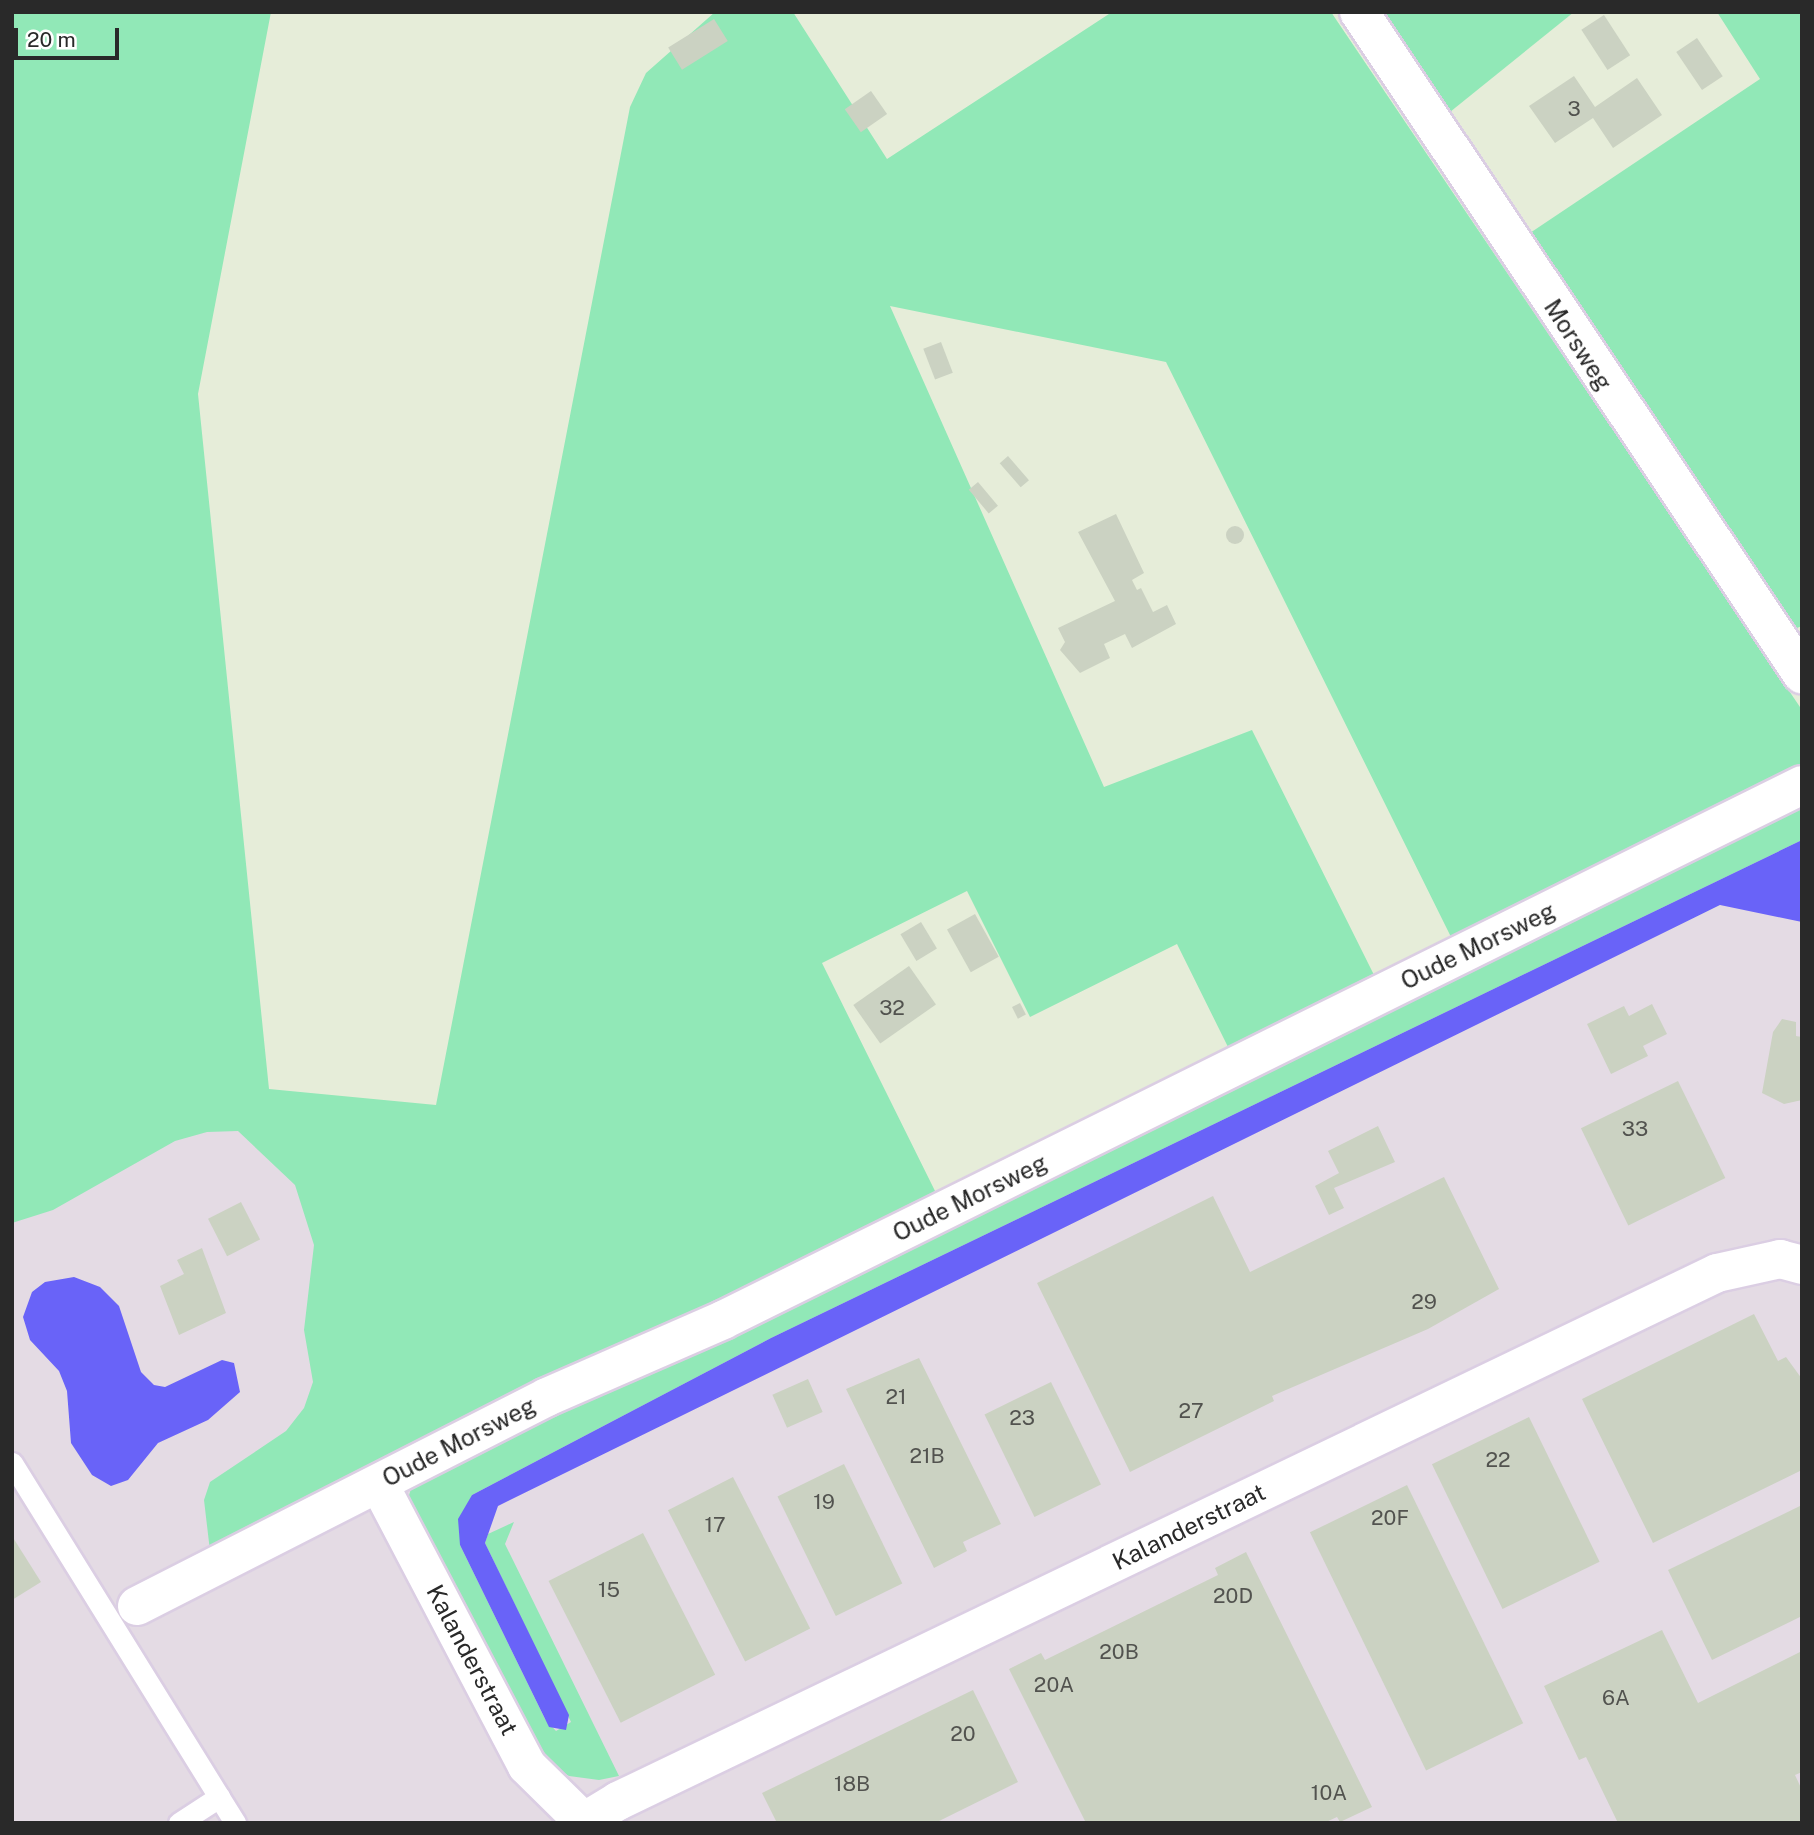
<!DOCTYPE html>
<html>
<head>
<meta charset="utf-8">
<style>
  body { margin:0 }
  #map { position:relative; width:1814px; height:1835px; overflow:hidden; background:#e6edd9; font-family:"Public Sans",sans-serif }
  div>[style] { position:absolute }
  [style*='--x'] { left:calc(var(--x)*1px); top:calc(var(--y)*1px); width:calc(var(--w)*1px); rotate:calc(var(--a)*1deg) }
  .industrial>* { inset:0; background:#e4dbe4 }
  .green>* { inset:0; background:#91e8b7 }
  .water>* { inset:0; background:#6963f8 }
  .building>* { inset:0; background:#cbd2c2; transform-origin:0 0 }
  .round { border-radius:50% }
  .roads { filter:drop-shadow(2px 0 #dbcee3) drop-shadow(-2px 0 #dbcee3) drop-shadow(0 2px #dbcee3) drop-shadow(0 -2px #dbcee3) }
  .service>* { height:21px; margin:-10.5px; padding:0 10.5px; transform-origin:10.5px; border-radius:10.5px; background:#fff }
  .minor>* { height:38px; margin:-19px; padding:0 19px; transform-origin:19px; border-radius:19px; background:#fff }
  span { translate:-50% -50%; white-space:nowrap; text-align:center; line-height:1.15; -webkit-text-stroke:5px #fff; paint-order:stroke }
  .number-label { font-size:21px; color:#52534f }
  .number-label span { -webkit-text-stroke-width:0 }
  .street-label { font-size:24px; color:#292929 }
  .frame { position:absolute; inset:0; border:14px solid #292929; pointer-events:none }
  .scale { position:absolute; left:14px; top:28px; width:105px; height:32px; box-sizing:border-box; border:4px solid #292929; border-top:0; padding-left:9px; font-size:21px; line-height:24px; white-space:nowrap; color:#292929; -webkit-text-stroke:5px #fff; paint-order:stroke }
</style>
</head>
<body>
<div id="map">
  <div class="industrial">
    <i style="clip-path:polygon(12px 544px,253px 1103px,478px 1504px,1802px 866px,1802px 1823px,12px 1823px)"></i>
  </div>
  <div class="green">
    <i style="clip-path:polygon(12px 12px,271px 12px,198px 394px,269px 1089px,436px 1105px,630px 107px,646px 73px,715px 12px,793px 12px,887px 159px,1112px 12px,1331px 12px,1802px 710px,1802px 768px,1453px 941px,1166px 362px,890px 306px,1104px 787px,1252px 730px,1376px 979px,1230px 1051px,1177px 944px,1030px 1017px,967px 891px,822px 963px,938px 1197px,210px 1551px,204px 1500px,210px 1482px,286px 1431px,304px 1408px,313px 1382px,304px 1330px,314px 1245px,295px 1185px,238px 1131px,207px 1132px,175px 1141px,53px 1210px,12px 1223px)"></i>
    <i style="clip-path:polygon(1383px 12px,1574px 12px,1450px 112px)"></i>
    <i style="clip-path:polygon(1717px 12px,1802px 12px,1802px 626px,1797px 628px,1530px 233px,1760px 79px)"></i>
    <i style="clip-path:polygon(1802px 794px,1802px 840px,771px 1338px,472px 1495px,460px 1545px,545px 1719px,556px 1731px,571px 1722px,485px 1543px,488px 1534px,514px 1522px,505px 1544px,619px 1776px,599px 1780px,569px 1776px,542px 1760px,408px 1499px,412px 1485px)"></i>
  </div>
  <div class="water">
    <i style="clip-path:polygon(1802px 840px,1802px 922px,1720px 905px,498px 1506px,485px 1543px,569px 1715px,566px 1730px,549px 1727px,460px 1545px,458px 1519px,472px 1495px,771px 1338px)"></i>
    <i style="clip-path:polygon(74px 1277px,100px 1287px,119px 1306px,141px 1372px,154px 1385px,165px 1387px,222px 1360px,234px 1363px,240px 1392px,208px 1420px,158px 1443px,128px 1480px,111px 1486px,92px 1475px,71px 1443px,67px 1391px,59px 1371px,30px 1340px,23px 1317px,32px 1292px,45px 1282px)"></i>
  </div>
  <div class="building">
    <i style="left:1604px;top:15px;width:48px;height:27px;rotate:57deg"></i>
    <i style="left:714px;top:19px;width:26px;height:54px;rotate:58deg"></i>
    <i style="left:1697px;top:38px;width:46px;height:25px;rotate:56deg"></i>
    <i style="clip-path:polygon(1574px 76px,1595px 107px,1637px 78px,1662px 115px,1613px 148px,1593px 118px,1555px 143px,1529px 106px)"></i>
    <i style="left:871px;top:91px;width:28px;height:32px;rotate:55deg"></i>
    <i style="left:941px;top:342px;width:33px;height:19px;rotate:69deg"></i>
    <i style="left:1008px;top:456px;width:32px;height:11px;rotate:49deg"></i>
    <i style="left:978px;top:482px;width:31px;height:12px;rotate:50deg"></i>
    <i style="clip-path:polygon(1116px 514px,1144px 573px,1132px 580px,1137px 590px,1141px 588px,1153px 612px,1167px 605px,1176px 624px,1132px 648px,1125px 634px,1104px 644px,1110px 658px,1080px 673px,1060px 650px,1065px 642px,1058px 628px,1115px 601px,1078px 532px)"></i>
    <i class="round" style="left:1226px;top:526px;width:18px;height:18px"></i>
    <i style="left:975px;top:914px;width:49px;height:32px;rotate:61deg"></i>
    <i style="left:921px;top:922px;width:31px;height:24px;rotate:59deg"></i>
    <i style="left:909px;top:966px;width:47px;height:68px;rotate:55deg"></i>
    <i style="left:1020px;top:1003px;width:13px;height:9px;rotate:63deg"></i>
    <i style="clip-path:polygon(1652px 1004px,1667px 1034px,1643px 1046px,1648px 1056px,1611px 1074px,1587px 1024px,1624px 1006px,1629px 1016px)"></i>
    <i style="clip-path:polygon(1782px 1019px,1796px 1022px,1796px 1036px,1802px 1037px,1802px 1100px,1784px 1104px,1762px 1093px,1773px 1032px)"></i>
    <i style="left:1678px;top:1081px;width:108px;height:108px;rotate:64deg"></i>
    <i style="clip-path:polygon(1378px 1126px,1395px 1162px,1334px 1188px,1344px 1208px,1329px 1215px,1315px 1186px,1339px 1173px,1328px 1151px)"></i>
    <i style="clip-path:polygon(1444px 1177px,1499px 1289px,1428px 1329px,1272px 1396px,1274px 1401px,1130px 1472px,1037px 1283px,1213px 1196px,1250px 1272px)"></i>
    <i style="left:241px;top:1202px;width:42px;height:37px;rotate:63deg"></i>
    <i style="clip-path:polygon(202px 1248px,226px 1313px,179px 1335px,160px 1286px,184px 1274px,177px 1260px)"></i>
    <i style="clip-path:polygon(1754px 1314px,1778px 1361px,1786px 1357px,1802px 1379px,1802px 1470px,1653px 1543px,1582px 1399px)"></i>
    <i style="clip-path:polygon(919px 1358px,1001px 1524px,963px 1542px,967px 1551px,934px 1568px,846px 1389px)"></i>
    <i style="left:808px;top:1379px;width:36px;height:39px;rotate:66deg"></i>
    <i style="left:1051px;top:1382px;width:114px;height:74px;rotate:64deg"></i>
    <i style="left:1529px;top:1417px;width:161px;height:108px;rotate:64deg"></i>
    <i style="left:844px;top:1464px;width:133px;height:74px;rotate:64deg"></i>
    <i style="left:733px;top:1477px;width:170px;height:73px;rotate:63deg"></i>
    <i style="left:1407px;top:1485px;width:265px;height:108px;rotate:64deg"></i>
    <i style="clip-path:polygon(1802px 1505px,1802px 1616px,1712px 1660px,1668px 1570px)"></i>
    <i style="left:643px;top:1533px;width:159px;height:106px;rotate:63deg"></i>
    <i style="clip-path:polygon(12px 1536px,41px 1582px,12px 1600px)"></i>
    <i style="clip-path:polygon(1246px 1552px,1372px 1807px,1340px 1822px,1337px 1817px,1324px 1823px,1086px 1823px,1009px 1669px,1041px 1653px,1045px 1660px,1218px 1575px,1215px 1568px)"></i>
    <i style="clip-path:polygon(1662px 1630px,1698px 1703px,1802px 1651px,1802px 1772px,1795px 1775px,1802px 1790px,1802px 1823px,1618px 1823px,1586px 1757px,1579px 1760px,1544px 1686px)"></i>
    <i style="clip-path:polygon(973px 1690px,1018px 1782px,935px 1823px,777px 1823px,762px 1793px)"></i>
  </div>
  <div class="roads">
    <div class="service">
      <i style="--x:12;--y:1463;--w:393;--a:58.2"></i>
      <i style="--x:179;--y:1823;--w:48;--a:-33"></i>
      <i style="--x:219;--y:1797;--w:31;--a:58"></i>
    </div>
    <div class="minor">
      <i style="--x:1359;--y:12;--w:797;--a:56.21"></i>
      <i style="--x:379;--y:1484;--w:318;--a:62.3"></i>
      <i style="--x:527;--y:1766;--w:78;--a:44.5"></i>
      <i style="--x:137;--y:1606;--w:460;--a:-27"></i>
      <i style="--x:547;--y:1397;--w:192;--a:-23.6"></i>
      <i style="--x:723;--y:1320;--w:1204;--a:-26.37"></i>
      <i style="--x:582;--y:1823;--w:42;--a:-31.4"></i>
      <i style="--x:618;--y:1801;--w:1219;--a:-25.66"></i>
      <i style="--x:1717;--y:1273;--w:65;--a:-12.5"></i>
      <i style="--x:1780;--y:1259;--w:23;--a:15"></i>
    </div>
  </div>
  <div class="number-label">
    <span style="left:1574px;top:109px">3</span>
    <span style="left:892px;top:1008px">32</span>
    <span style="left:1635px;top:1129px">33</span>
    <span style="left:1424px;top:1302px">29</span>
    <span style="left:896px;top:1397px">21</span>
    <span style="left:1191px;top:1411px">27</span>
    <span style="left:1022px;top:1418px">23</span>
    <span style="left:927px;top:1456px">21B</span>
    <span style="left:1498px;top:1460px">22</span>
    <span style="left:824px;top:1502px">19</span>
    <span style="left:1390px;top:1518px">20F</span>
    <span style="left:715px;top:1525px">17</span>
    <span style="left:609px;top:1590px">15</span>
    <span style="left:1233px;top:1596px">20D</span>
    <span style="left:1119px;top:1652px">20B</span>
    <span style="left:1054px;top:1685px">20A</span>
    <span style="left:1616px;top:1698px">6A</span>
    <span style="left:963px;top:1734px">20</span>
    <span style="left:852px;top:1784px">18B</span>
    <span style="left:1329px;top:1793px">10A</span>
  </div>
  <div class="street-label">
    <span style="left:1578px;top:345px;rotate:57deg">Morsweg</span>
    <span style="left:1478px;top:946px;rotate:-26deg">Oude Morsweg</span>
    <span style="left:970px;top:1198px;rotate:-26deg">Oude Morsweg</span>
    <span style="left:459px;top:1442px;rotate:-27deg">Oude Morsweg</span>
    <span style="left:1189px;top:1527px;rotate:-26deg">Kalanderstraat</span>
    <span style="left:472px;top:1660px;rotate:62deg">Kalanderstraat</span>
  </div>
  <div class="frame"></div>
  <div class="scale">20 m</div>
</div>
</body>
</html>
